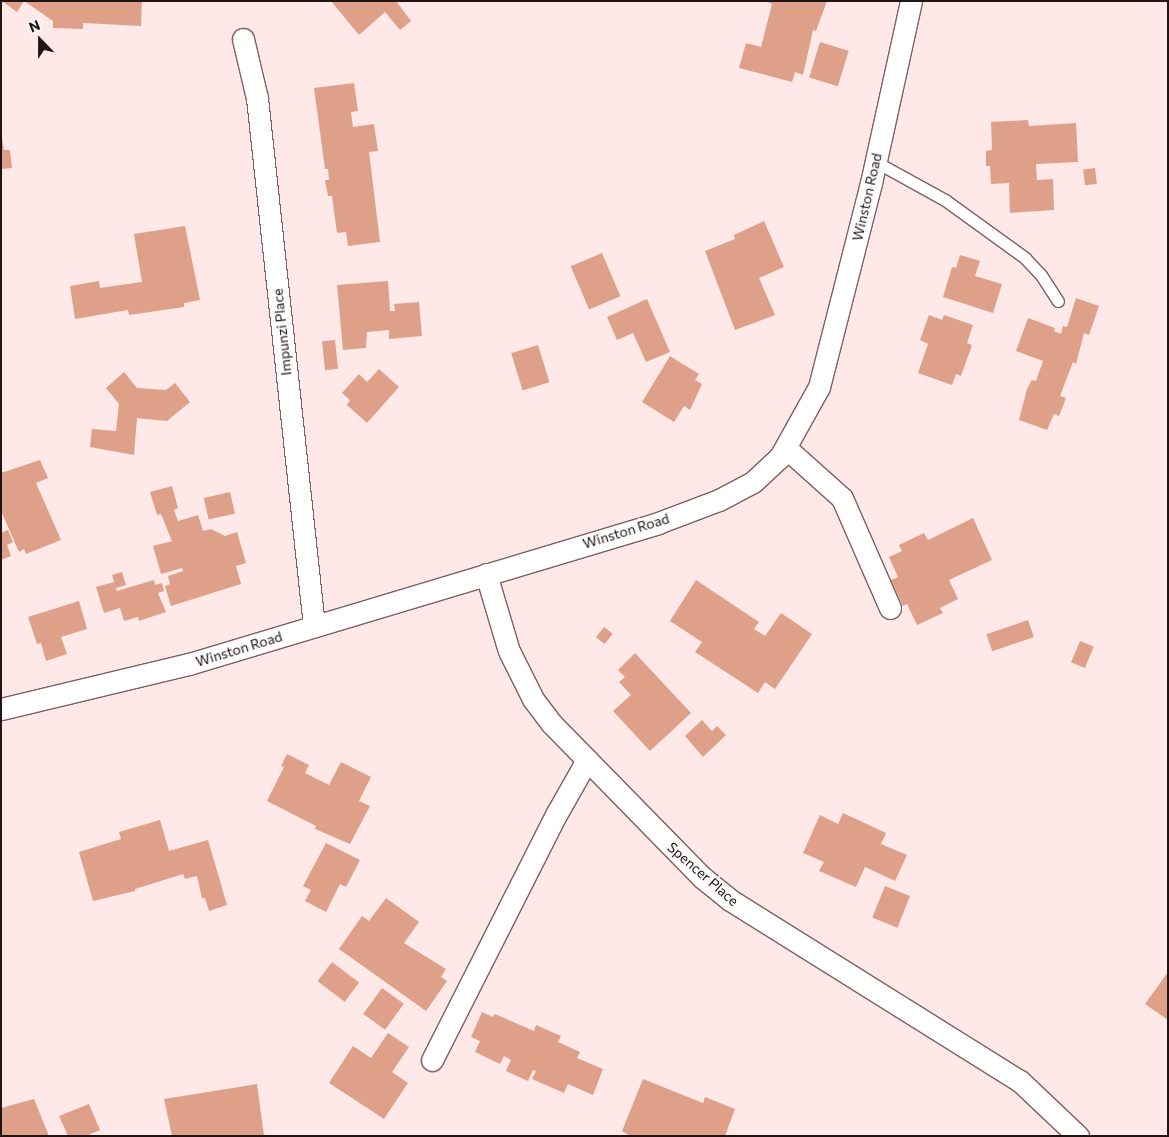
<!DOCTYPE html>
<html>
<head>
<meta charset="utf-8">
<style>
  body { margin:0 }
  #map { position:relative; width:1169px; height:1137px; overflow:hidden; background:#ffe8e8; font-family:Commissioner,sans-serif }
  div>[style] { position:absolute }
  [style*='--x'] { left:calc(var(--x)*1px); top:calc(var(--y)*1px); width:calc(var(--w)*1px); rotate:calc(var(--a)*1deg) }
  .building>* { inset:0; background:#dfa08a; transform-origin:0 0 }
  .roads { filter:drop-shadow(1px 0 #7f5f5f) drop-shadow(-1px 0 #7f5f5f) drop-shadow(0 1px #7f5f5f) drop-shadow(0 -1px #7f5f5f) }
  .lane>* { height:11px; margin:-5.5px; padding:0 5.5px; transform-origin:5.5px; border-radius:5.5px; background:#fff }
  .street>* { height:21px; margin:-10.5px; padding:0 10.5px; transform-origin:10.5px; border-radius:10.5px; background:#fff }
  span { translate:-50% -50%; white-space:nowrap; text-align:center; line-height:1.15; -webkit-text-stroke:4px #fbfbfb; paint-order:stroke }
  .street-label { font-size:14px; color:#201414 }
  .frame { position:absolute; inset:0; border:2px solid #201414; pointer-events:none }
  .north { position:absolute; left:15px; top:15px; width:50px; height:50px; -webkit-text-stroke:4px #fbfbfb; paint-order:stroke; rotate:338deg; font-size:14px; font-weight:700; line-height:20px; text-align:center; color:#201414 }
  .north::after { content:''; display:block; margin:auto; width:18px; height:22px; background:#201414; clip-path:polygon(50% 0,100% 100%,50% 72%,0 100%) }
</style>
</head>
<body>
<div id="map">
  <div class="building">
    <i style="clip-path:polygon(2px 1px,142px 1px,141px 26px,83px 23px,83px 29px,53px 28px,53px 21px,24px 1px,17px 12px)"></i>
    <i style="clip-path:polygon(331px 1px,396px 1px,411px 21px,400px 30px,385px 12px,359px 35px)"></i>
    <i style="clip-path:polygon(766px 1px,827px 1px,816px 31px,813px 30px,803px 75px,795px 72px,792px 82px,739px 68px,746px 43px,761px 47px,772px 4px)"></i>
    <i style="left:820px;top:42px;width:30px;height:37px;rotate:17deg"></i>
    <i style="clip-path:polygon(354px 83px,358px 111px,351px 112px,353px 127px,374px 124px,378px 151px,369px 152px,380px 242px,348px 246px,346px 232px,337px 233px,332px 196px,328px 196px,325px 180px,329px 180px,328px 169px,325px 169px,314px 88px)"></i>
    <i style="clip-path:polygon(1028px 120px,1029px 126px,1076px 123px,1078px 162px,1036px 164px,1037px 180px,1053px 179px,1054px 210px,1010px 213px,1009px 183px,991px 184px,990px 166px,986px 166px,986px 151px,992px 150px,991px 122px)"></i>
    <i style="clip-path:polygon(1px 132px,4px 150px,10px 150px,12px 168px,1px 169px)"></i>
    <i style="left:1095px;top:168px;width:16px;height:12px;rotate:83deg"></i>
    <i style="clip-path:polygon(764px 221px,784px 267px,759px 278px,775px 315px,735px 330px,705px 251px,735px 239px,734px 235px)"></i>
    <i style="clip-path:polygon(185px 226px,200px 300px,184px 303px,184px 307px,129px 315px,128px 310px,75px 319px,70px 286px,99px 281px,100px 288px,142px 282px,134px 234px)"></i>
    <i style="left:602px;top:253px;width:47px;height:34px;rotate:67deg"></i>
    <i style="clip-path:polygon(960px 255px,980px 261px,975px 276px,1002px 284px,993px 313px,943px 297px,952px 267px,956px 268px)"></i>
    <i style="clip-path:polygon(388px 281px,390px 311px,395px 311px,394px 304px,419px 302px,422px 336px,389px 339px,389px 330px,367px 332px,366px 348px,343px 350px,337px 285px)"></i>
    <i style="clip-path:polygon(1076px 298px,1099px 306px,1089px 335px,1084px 333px,1076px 364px,1073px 362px,1060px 396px,1066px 398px,1059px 416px,1054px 414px,1047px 430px,1019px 420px,1027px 389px,1032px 380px,1036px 381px,1043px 361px,1016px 351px,1028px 318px,1055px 328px,1054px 331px,1061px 334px,1063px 326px,1067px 327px)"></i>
    <i style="clip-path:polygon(647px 299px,670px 352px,646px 362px,633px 333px,617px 340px,607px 317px)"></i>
    <i style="clip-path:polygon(929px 315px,942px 320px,944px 315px,973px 325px,967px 343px,972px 345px,961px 376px,956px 374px,952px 385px,918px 373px,928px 344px,920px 340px)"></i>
    <i style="left:335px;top:340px;width:29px;height:13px;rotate:84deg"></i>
    <i style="left:538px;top:345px;width:39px;height:28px;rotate:73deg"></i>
    <i style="clip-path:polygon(670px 356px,699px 374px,695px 380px,702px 384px,690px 410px,684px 406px,674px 422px,642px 402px)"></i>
    <i style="clip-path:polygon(379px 369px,399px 387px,367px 423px,347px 405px,350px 400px,342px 393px,359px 374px,367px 382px)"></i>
    <i style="clip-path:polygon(124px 372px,137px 388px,166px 390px,175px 383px,190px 402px,167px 421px,137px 418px,134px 455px,90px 447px,92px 429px,116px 431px,119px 404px,106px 388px)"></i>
    <i style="clip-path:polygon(40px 460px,48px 478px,36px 483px,61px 540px,26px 554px,24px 549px,19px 552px,1px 511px,1px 473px)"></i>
    <i style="clip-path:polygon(172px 486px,178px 508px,174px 510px,178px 521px,198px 515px,203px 531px,211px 529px,225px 536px,237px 532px,246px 563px,236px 566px,241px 584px,171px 606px,165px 586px,170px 584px,168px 576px,183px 571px,182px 568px,161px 574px,153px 546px,172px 541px,161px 514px,157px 515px,150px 492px)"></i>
    <i style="left:230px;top:492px;width:22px;height:27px;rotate:77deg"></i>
    <i style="clip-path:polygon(973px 518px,992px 560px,949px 580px,958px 599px,940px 608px,943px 613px,917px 625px,907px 604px,903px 606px,891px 580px,898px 577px,889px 557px,902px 551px,899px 545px,924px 533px,928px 540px)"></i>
    <i style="clip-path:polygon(8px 530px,13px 542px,7px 545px,11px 556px,1px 560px,1px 533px)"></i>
    <i style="clip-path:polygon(122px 572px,126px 585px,116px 588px,117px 591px,154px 580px,155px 585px,162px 583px,164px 591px,158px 593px,166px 612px,139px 621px,138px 617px,124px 621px,120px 608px,104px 613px,96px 587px,114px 582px,112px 575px)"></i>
    <i style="clip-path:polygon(696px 580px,759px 622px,754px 629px,765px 636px,781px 613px,812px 634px,775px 689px,765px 682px,758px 693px,695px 652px,702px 642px,670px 621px)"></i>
    <i style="clip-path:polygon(79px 601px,87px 629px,61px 637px,67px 654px,46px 661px,41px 643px,37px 644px,28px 617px)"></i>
    <i style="left:1028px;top:620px;width:18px;height:44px;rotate:71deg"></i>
    <i style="left:604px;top:627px;width:11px;height:13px;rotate:38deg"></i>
    <i style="left:1080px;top:641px;width:15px;height:23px;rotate:23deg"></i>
    <i style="clip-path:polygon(635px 653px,691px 713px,650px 751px,613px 711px,631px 695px,619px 682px,625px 677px,618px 670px)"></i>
    <i style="clip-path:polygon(702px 720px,712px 731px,717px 726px,726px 735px,703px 757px,685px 736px)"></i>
    <i style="clip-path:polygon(287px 754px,309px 765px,305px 773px,329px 785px,341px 762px,371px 777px,359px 801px,370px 806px,350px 844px,315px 829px,316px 826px,267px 801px,284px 767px,281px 766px)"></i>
    <i style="clip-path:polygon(843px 813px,886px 833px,881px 844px,907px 855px,895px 881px,865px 867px,856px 887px,819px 871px,824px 862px,803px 853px,820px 815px,838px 824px)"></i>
    <i style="clip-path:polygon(160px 820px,169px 851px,208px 840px,227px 905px,209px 911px,205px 898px,202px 898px,197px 876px,185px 879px,183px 874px,135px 889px,135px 891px,93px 901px,79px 852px,121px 839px,119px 832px)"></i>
    <i style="clip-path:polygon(326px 843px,360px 860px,346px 887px,340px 884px,326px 912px,305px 901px,311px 890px,303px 886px)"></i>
    <i style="left:885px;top:886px;width:27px;height:34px;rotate:22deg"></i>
    <i style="clip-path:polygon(386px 898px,419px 922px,404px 943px,446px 969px,441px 977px,447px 981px,426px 1011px,339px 949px,362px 916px,369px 921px)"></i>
    <i style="left:332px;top:962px;width:34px;height:24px;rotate:37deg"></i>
    <i style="clip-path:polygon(1168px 972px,1168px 1020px,1145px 1004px)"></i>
    <i style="left:382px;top:988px;width:27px;height:32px;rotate:36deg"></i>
    <i style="clip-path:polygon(482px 1012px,493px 1017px,495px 1014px,534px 1031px,536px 1025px,561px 1036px,558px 1042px,580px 1052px,577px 1058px,603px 1069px,593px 1095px,568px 1084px,564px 1093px,532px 1079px,536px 1071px,533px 1070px,528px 1081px,506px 1071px,511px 1060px,504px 1056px,500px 1064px,475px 1052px,480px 1041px,471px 1037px)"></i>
    <i style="clip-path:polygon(388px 1033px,409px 1047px,392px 1072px,408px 1083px,384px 1119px,329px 1083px,353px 1046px,371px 1058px)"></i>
    <i style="clip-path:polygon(643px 1079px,703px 1103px,705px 1097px,735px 1109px,725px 1136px,630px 1136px,622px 1131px)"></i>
    <i style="clip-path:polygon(257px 1084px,264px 1136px,172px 1136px,164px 1099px)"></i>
    <i style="clip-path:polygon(34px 1099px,49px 1136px,1px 1136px,1px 1108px)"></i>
    <i style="clip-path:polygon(89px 1104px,100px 1130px,86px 1136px,68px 1136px,59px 1116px)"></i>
  </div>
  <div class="roads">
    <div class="lane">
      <i style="--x:876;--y:162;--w:79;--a:28.8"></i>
      <i style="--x:945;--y:200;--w:99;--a:35.9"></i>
      <i style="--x:1025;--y:258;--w:23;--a:47"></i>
      <i style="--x:1041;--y:275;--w:31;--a:57"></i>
    </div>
    <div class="street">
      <i style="--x:243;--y:39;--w:61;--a:76.7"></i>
      <i style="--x:257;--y:98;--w:531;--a:83.84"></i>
      <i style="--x:786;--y:448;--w:75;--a:41.8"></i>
      <i style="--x:842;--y:498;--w:120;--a:66.4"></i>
      <i style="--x:486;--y:574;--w:80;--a:73.4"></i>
      <i style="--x:509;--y:651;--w:54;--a:63.4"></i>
      <i style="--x:533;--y:699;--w:31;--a:53"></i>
      <i style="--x:552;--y:724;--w:216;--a:45.6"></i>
      <i style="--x:703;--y:878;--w:35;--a:39"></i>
      <i style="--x:730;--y:900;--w:342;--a:32"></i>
      <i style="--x:1020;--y:1081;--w:80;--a:43.5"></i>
      <i style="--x:1;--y:709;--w:193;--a:-13.5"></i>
      <i style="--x:189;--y:664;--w:490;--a:-16.7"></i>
      <i style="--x:658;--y:523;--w:65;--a:-20.7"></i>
      <i style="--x:719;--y:500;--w:38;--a:-28"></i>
      <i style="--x:753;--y:482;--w:37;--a:-43"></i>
      <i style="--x:780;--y:457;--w:80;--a:-60.9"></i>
      <i style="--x:819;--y:387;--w:211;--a:-75.7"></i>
      <i style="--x:871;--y:183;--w:186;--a:-77.6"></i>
      <i style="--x:432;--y:1060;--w:277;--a:-63.2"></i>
      <i style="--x:557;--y:813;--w:61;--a:-60.5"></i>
    </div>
  </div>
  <div class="street-label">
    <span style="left:867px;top:197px;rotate:-77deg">Winston Road</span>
    <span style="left:282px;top:332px;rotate:-96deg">Impunzi Place</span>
    <span style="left:626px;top:531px;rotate:-17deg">Winston Road</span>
    <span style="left:239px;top:649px;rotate:-17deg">Winston Road</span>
    <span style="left:703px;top:874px;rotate:41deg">Spencer Place</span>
  </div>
  <div class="frame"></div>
  <div class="north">N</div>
</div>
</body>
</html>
